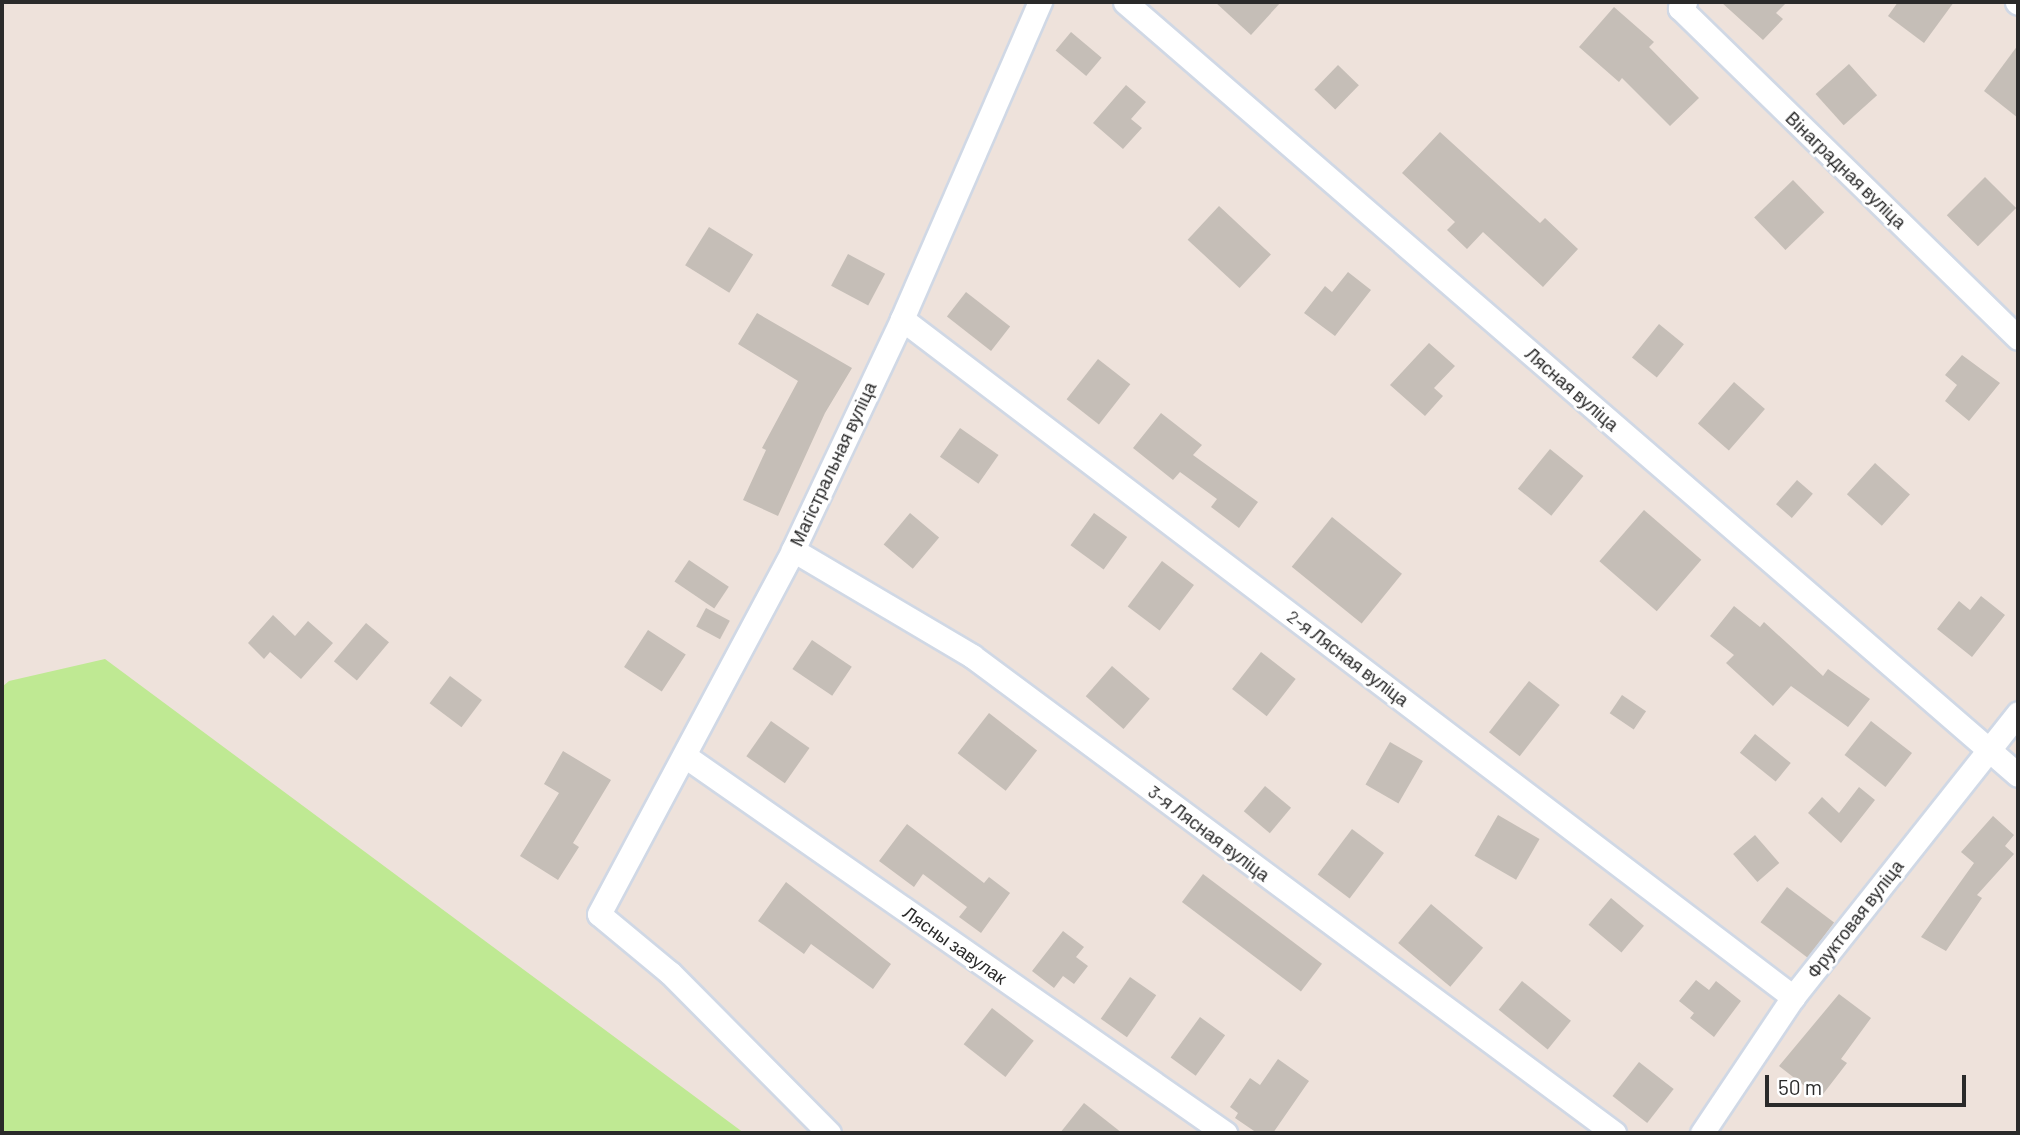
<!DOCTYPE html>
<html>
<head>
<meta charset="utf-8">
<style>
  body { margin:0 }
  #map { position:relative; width:2020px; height:1135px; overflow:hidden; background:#eee2db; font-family:Barlow,sans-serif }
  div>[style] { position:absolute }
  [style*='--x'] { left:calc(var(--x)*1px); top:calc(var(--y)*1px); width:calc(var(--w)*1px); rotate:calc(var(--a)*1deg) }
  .green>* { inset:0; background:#bfe993 }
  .building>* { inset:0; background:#c5beb7; transform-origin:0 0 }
  .roads { filter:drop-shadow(2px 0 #d0d8e5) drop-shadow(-2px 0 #d0d8e5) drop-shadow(0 2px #d0d8e5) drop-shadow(0 -2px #d0d8e5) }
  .minor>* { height:23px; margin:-11.5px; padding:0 11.5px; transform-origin:11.5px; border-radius:11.5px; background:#fff }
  span { translate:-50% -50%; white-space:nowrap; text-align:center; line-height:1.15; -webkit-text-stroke:5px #fff; paint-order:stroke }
  .street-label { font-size:18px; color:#2a2a2a }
  .frame { position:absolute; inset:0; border:4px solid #2a2a2a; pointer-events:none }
  .scale { position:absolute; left:1765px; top:1075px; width:201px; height:32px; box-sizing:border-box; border:4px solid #2a2a2a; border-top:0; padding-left:9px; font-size:21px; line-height:24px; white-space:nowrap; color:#2a2a2a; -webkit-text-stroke:5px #fff; paint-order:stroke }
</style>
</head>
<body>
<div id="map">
  <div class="green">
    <i style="clip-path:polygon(105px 659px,744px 1133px,2px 1133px,2px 687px,9px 681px)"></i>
  </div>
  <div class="building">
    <i style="clip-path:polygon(1215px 2px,1281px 2px,1251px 35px)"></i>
    <i style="clip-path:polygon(1721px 2px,1787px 2px,1776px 13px,1783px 19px,1763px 40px)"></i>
    <i style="clip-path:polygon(1898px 2px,1954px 2px,1924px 43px,1888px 16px)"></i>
    <i style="clip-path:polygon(1614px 7px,1654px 42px,1649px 47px,1699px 98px,1670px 126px,1622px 78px,1619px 82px,1579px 47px)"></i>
    <i style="left:1071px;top:32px;width:40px;height:24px;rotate:40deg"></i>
    <i style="clip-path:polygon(2018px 45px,2018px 118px,1984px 91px)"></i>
    <i style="left:1849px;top:64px;width:42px;height:45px;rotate:48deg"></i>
    <i style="left:1338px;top:65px;width:29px;height:34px;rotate:44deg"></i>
    <i style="clip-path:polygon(1126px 85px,1146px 102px,1131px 119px,1142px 128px,1123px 149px,1093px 123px)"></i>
    <i style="clip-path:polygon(1440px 132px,1540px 223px,1545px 218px,1578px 249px,1543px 287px,1483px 232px,1467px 249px,1447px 230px,1455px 222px,1402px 173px)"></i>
    <i style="left:1985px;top:177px;width:44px;height:54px;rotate:45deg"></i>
    <i style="left:1793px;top:180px;width:45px;height:54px;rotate:46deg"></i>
    <i style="left:1219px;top:206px;width:71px;height:46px;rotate:43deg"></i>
    <i style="left:709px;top:227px;width:52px;height:45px;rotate:32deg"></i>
    <i style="left:848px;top:254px;width:42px;height:36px;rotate:28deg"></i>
    <i style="clip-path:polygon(1348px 272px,1371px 290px,1335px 336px,1304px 313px,1325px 286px,1332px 292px)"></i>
    <i style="left:966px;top:292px;width:56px;height:31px;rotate:38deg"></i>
    <i style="clip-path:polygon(757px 313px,852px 368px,825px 413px,778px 516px,743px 500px,766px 450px,762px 448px,798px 381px,738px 344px)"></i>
    <i style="left:1659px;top:324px;width:32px;height:43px;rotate:39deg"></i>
    <i style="clip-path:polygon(1429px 343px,1455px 366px,1434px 388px,1443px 396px,1425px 416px,1390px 385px)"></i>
    <i style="clip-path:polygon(1962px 355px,2000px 383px,1969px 421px,1945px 401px,1957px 385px,1945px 375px)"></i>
    <i style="left:1098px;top:359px;width:41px;height:51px;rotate:38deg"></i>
    <i style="left:1734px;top:382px;width:41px;height:55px;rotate:41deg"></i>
    <i style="clip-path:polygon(1161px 413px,1202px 445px,1193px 455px,1258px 502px,1239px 528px,1211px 507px,1217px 499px,1180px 472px,1173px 480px,1133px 448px)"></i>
    <i style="left:960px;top:428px;width:47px;height:35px;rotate:35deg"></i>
    <i style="left:1550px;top:449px;width:43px;height:51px;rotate:39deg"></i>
    <i style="left:1875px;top:463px;width:47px;height:42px;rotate:42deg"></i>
    <i style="left:1797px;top:480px;width:21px;height:32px;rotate:41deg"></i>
    <i style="left:1644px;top:510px;width:76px;height:68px;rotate:41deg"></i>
    <i style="left:910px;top:513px;width:38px;height:41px;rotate:40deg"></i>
    <i style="left:1094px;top:513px;width:41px;height:40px;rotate:36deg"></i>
    <i style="left:1332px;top:517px;width:90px;height:64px;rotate:39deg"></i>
    <i style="left:689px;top:560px;width:48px;height:26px;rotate:34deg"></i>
    <i style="left:1162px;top:561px;width:40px;height:57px;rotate:37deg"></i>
    <i style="clip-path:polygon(1981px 596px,2005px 615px,1972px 657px,1937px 629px,1959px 601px,1970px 610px)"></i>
    <i style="clip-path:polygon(1734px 606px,1760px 627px,1764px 622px,1823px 676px,1828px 669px,1870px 699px,1848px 727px,1791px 686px,1773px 706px,1726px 663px,1734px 655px,1710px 636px)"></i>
    <i style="left:706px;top:608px;width:27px;height:21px;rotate:28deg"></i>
    <i style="clip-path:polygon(273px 615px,295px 636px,308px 621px,333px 643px,301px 679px,270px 652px,264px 659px,248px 643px)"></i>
    <i style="left:366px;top:623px;width:30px;height:50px;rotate:40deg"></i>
    <i style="left:648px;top:630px;width:45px;height:44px;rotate:33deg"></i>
    <i style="left:812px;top:640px;width:48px;height:35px;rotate:34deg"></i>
    <i style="left:1261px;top:652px;width:44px;height:47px;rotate:38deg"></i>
    <i style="left:1112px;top:666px;width:50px;height:40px;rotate:41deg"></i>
    <i style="left:450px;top:676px;width:40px;height:34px;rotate:37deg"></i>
    <i style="left:1529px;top:681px;width:39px;height:65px;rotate:38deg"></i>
    <i style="left:1622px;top:695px;width:29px;height:22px;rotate:34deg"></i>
    <i style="left:989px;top:713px;width:61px;height:51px;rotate:38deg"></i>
    <i style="left:771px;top:721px;width:47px;height:43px;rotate:35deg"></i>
    <i style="left:1871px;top:721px;width:52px;height:43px;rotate:38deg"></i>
    <i style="left:1755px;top:734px;width:46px;height:24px;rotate:39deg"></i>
    <i style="left:1390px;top:742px;width:38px;height:49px;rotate:30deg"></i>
    <i style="clip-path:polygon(563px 751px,611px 780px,573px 843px,579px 847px,558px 880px,520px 856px,559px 793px,544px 784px)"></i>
    <i style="left:1265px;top:786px;width:34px;height:33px;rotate:40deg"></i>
    <i style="clip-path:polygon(1859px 787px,1875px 800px,1841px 843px,1808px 813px,1822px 797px,1839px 813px)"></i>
    <i style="left:1498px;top:815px;width:48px;height:47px;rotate:30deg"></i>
    <i style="clip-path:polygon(1993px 816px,2014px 835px,2005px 846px,2014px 854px,1977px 895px,1982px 898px,1946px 951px,1921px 937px,1974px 863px,1961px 852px)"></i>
    <i style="clip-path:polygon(907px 824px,984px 883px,989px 877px,1010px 893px,981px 933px,959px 917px,967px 907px,923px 874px,914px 887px,879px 861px)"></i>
    <i style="left:1352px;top:829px;width:40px;height:57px;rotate:37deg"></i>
    <i style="left:1755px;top:835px;width:37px;height:29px;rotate:49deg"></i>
    <i style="left:1203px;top:874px;width:149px;height:35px;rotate:37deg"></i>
    <i style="clip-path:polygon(786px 882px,891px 964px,873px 989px,811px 944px,804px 954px,758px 921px)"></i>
    <i style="left:1787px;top:887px;width:59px;height:44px;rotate:37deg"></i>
    <i style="left:1611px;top:898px;width:43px;height:35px;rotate:40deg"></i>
    <i style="left:1431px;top:904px;width:68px;height:51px;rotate:40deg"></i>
    <i style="clip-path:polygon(1063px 931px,1084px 947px,1076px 957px,1088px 966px,1074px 984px,1063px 976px,1054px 988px,1032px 971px)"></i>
    <i style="left:1130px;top:977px;width:32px;height:51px;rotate:35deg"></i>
    <i style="clip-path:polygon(1696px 980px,1709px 990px,1716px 981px,1741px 1001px,1714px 1037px,1690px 1018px,1694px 1013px,1679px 1001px)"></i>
    <i style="left:1522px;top:981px;width:63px;height:37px;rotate:39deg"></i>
    <i style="clip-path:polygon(1839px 994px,1871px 1018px,1841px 1059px,1847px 1063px,1820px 1098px,1779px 1066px)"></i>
    <i style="left:992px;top:1008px;width:53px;height:46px;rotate:38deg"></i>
    <i style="left:1200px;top:1017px;width:31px;height:50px;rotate:36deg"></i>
    <i style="clip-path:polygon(1278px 1059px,1309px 1081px,1273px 1133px,1257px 1133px,1235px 1118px,1238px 1113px,1230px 1107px,1250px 1078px,1260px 1085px)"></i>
    <i style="left:1639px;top:1062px;width:44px;height:43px;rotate:38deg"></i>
    <i style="clip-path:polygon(1084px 1103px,1122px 1133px,1060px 1133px)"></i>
  </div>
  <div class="roads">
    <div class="minor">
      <i style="--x:1125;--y:2;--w:1181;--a:40.88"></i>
      <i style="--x:1685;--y:2;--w:8;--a:130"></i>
      <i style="--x:1680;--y:8;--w:472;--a:44.3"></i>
      <i style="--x:2017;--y:2;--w:1;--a:45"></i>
      <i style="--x:902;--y:319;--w:1120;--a:37.27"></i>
      <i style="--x:793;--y:550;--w:208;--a:30.6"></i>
      <i style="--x:972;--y:656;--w:800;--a:36.61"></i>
      <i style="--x:685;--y:756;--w:659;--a:34.92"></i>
      <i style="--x:829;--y:1133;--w:226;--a:-134.8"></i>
      <i style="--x:670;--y:973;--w:92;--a:-140.3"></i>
      <i style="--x:599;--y:914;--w:412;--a:-61.9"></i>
      <i style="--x:793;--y:550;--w:255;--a:-64.7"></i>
      <i style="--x:902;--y:319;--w:346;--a:-66.5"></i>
      <i style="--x:1702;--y:1133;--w:164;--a:-56.2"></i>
      <i style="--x:1793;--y:997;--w:362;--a:-51.6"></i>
    </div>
  </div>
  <div class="street-label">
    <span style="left:1846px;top:170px;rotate:44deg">Вінаградная вуліца</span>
    <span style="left:1572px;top:389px;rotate:41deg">Лясная вуліца</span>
    <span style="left:833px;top:464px;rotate:-65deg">Магістральная вуліца</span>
    <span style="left:1348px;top:658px;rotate:37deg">2-я Лясная вуліца</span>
    <span style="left:1209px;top:833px;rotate:37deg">3-я Лясная вуліца</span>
    <span style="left:1855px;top:919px;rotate:-52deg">Фруктовая вуліца</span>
    <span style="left:955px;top:945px;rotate:35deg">Лясны завулак</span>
  </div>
  <div class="frame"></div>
  <div class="scale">50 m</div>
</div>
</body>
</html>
